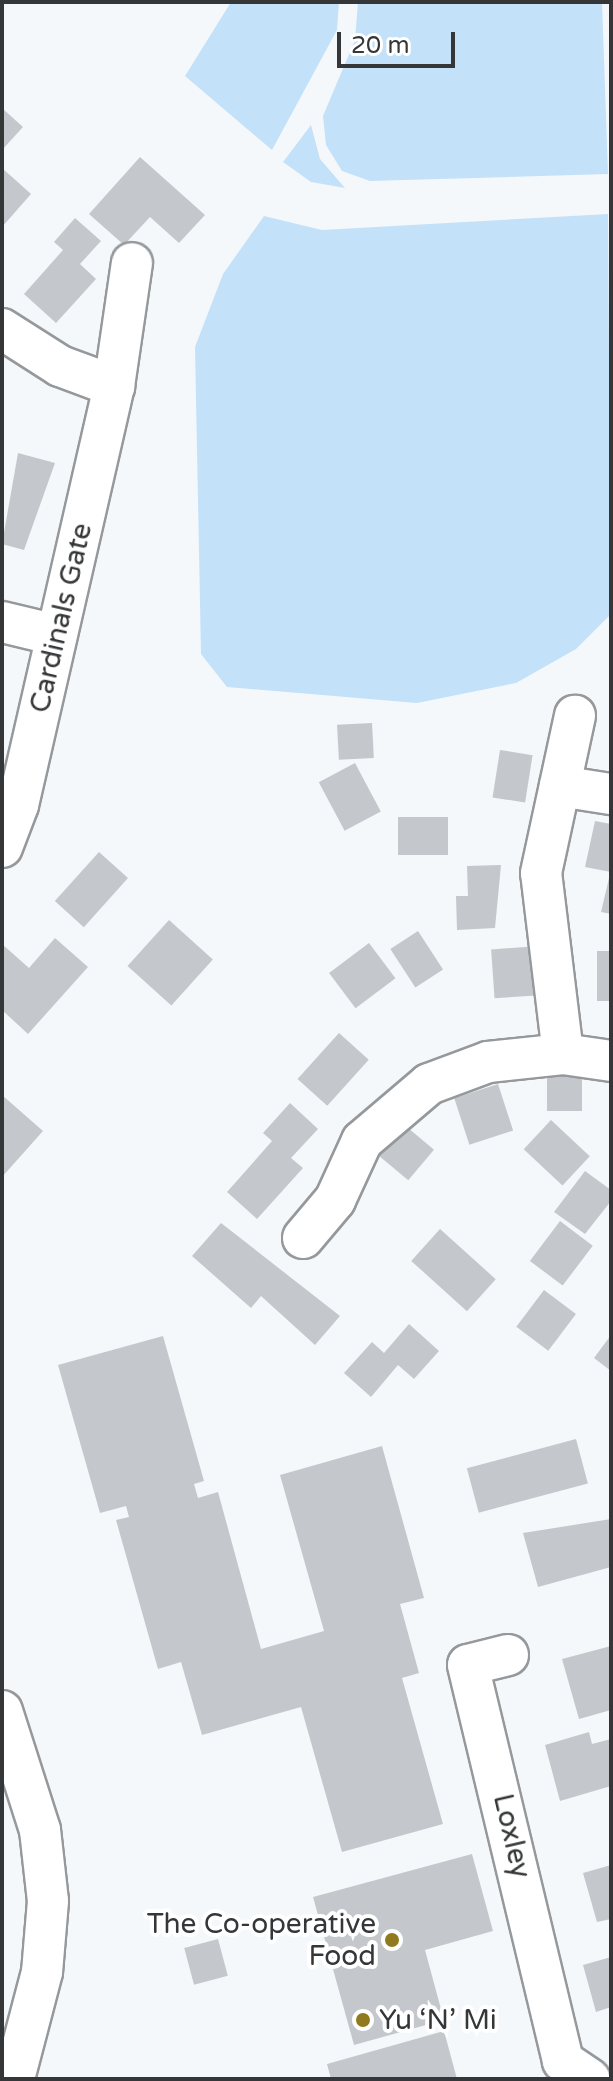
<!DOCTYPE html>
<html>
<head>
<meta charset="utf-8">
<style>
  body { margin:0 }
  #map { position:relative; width:613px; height:2081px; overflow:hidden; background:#f4f8fb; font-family:"Varela Round",sans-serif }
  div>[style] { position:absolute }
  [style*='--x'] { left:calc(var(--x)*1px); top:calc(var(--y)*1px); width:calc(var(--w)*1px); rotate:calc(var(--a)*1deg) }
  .green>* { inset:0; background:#c4e1fa }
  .building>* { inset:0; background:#c4c8cc; transform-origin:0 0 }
  .roads { filter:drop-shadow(2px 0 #95999c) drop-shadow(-2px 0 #95999c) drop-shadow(0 2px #95999c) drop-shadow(0 -2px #95999c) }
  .minor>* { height:40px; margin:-20px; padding:0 20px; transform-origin:20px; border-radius:20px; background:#fff }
  .dots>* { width:22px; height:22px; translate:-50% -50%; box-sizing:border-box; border:4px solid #fff; border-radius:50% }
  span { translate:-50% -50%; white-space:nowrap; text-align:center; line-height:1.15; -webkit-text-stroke:8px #fff; paint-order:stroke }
  .street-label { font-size:28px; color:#343637 }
  .poi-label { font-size:28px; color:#343637 }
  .right { translate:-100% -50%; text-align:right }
  .left { translate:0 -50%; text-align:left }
  .frame { position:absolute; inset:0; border:4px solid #343637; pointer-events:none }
  .scale { position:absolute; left:337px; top:32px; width:118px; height:36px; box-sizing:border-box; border:4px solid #343637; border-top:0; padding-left:10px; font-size:24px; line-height:28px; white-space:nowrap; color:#343637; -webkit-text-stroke:6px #fff; paint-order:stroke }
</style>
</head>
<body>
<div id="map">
  <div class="green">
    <i style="clip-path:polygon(231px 2px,339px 2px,337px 30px,272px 150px,185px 76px)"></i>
    <i style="clip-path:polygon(358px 2px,602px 2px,608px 174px,370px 181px,342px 171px,326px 145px,323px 116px,355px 40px)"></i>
    <i style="clip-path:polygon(311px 125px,320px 159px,345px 188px,311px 182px,283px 162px)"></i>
    <i style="clip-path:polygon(608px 214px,611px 614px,576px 649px,516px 683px,417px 703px,227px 687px,201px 654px,195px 347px,223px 274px,264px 216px,322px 230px)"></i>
  </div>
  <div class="building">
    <i style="clip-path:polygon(2px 108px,23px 127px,2px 150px)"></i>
    <i style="clip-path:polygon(140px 157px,205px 215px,179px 243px,150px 217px,124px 245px,89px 214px)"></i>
    <i style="clip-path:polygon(2px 168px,31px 194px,2px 227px)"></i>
    <i style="clip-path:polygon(75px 218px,101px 241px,80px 264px,96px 279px,56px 323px,24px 294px,63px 250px,54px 242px)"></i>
    <i style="clip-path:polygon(18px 453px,55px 463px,24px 550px,2px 544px)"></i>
    <i style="left:372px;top:723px;width:35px;height:35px;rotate:87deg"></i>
    <i style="left:500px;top:750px;width:33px;height:48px;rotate:9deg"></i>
    <i style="left:355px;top:763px;width:55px;height:41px;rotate:62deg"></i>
    <i style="left:448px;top:817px;width:38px;height:50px;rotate:90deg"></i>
    <i style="clip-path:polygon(595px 821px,611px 824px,611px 872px,585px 867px)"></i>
    <i style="left:99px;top:852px;width:39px;height:66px;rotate:42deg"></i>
    <i style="clip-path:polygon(501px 865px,495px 928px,457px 930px,456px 896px,468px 896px,467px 866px)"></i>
    <i style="clip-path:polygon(610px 874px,611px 874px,611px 914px,601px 912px)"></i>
    <i style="left:169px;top:920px;width:59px;height:62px;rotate:42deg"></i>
    <i style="left:418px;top:931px;width:46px;height:33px;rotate:57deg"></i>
    <i style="clip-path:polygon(55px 938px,88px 967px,28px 1034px,2px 1010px,2px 944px,29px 968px)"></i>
    <i style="left:369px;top:943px;width:44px;height:50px;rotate:53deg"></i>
    <i style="left:540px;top:946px;width:49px;height:49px;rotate:86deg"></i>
    <i style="left:597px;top:951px;width:14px;height:50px"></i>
    <i style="left:339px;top:1033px;width:40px;height:62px;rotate:42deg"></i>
    <i style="left:547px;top:1074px;width:35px;height:37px"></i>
    <i style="left:498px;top:1084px;width:49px;height:46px;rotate:72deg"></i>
    <i style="clip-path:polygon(2px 1095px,43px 1131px,2px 1177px)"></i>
    <i style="clip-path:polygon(290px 1103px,318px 1129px,291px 1158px,303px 1168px,257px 1219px,227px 1192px,272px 1141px,263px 1133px)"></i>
    <i style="left:551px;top:1120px;width:53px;height:40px;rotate:43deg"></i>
    <i style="left:401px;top:1122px;width:43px;height:40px;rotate:40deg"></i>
    <i style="clip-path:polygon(585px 1171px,611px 1190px,611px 1201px,585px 1234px,554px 1212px)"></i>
    <i style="left:560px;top:1221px;width:41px;height:50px;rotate:37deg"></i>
    <i style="clip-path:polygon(221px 1223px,340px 1316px,315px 1345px,261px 1296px,251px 1308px,192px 1256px)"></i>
    <i style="left:440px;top:1229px;width:75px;height:43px;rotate:42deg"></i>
    <i style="left:544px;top:1290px;width:40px;height:46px;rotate:37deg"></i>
    <i style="clip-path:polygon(409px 1324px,439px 1351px,414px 1379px,398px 1365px,371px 1397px,344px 1373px,372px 1342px,384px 1353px)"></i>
    <i style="clip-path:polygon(611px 1335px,611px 1371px,594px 1358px)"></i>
    <i style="clip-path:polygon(163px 1336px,204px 1481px,194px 1484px,198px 1498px,218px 1492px,261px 1649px,324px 1631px,280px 1475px,382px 1446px,424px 1598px,400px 1604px,419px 1673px,402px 1678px,443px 1824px,342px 1852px,301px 1707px,202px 1735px,181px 1662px,158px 1669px,116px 1520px,129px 1517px,126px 1506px,100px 1513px,58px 1365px)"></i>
    <i style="left:576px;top:1439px;width:46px;height:113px;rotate:75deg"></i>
    <i style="clip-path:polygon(611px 1519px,611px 1567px,538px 1587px,523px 1533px)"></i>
    <i style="clip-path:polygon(611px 1646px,611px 1710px,579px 1719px,562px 1659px)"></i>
    <i style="clip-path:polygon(589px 1732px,592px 1744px,611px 1739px,611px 1786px,560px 1801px,545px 1745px)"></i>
    <i style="clip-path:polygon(472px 1854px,493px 1931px,425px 1950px,444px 2020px,354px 2045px,313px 1897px)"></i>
    <i style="clip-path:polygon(611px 1865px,611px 1919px,597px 1922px,583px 1873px)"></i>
    <i style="left:218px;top:1939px;width:38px;height:35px;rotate:75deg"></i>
    <i style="clip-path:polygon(611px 1957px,611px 2007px,596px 2012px,583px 1965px)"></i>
    <i style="clip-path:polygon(444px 2031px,457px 2079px,331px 2079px,327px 2064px)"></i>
  </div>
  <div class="roads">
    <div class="minor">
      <i style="--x:2;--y:329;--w:69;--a:32.5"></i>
      <i style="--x:60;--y:366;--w:58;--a:20.3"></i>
      <i style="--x:2;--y:622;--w:56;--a:13.5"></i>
      <i style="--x:560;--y:786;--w:52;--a:8.9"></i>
      <i style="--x:2;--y:847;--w:45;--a:-69.1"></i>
      <i style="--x:18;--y:805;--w:430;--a:-77.1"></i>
      <i style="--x:114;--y:386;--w:124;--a:-81.7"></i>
      <i style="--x:563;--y:1054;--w:182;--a:-96.9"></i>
      <i style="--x:541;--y:873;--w:161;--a:-77.8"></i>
      <i style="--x:303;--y:1238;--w:50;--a:-49.9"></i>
      <i style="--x:335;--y:1200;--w:65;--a:-65.4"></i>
      <i style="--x:362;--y:1141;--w:88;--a:-40.4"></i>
      <i style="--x:429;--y:1084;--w:63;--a:-20.4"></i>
      <i style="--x:488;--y:1062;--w:75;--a:-6.1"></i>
      <i style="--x:563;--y:1054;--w:49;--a:8.3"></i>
      <i style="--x:508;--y:1655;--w:41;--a:166"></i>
      <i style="--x:468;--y:1665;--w:407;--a:76.5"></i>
      <i style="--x:563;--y:2061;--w:32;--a:34"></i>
      <i style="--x:2;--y:1711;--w:125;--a:72.3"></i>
      <i style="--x:40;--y:1830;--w:71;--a:83.6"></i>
      <i style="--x:48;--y:1901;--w:71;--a:94.8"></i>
      <i style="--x:42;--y:1972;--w:111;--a:104.7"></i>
    </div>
  </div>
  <div class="dots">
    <i style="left:392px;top:1940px;background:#90791f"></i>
    <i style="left:363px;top:2020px;background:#90791f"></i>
  </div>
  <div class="street-label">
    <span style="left:61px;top:618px;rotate:-77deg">Cardinals Gate</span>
    <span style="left:512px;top:1836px;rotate:77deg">Loxley</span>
  </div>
  <div class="poi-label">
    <span class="right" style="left:376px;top:1940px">The Co-operative<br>Food</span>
    <span class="left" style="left:379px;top:2020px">Yu ‘N’ Mi</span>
  </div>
  <div class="frame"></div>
  <div class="scale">20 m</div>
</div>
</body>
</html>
